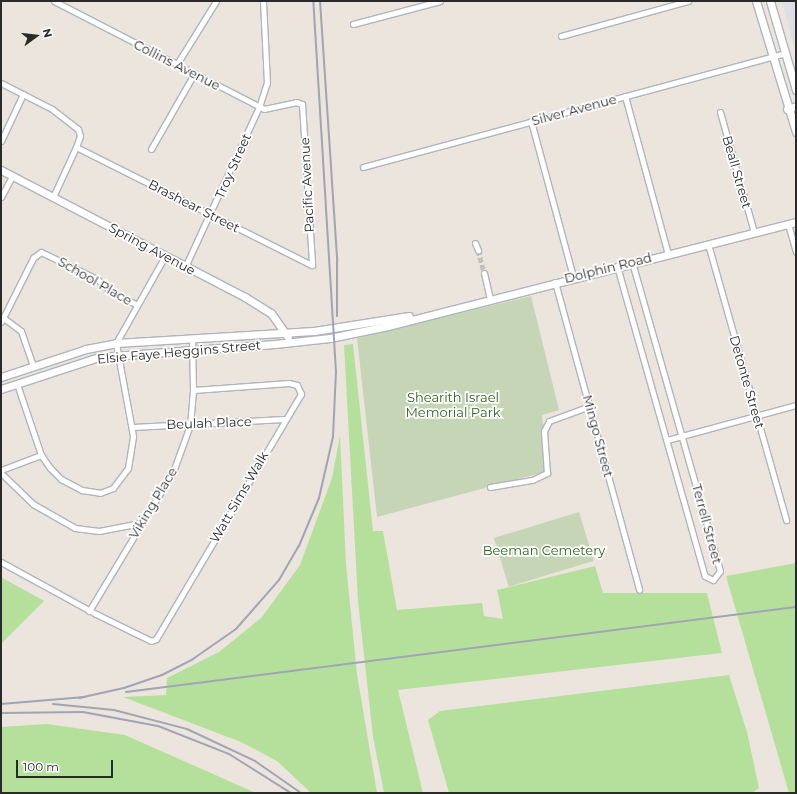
<!DOCTYPE html>
<html>
<head>
<meta charset="utf-8">
<style>
  body { margin:0 }
  #map { position:relative; width:797px; height:794px; overflow:hidden; background:#ece5dd; font-family:Montserrat,sans-serif }
  div>[style] { position:absolute }
  [style*='--x'] { left:calc(var(--x)*1px); top:calc(var(--y)*1px); width:calc(var(--w)*1px); rotate:calc(var(--a)*1deg) }
  .industrial>* { inset:0; background:#dfdde5 }
  .green>* { inset:0; background:#b5e09c }
  .cemetery>* { inset:0; background:#c6d5b5; transform-origin:0 0 }
  .street-tunnel>* { height:5px; margin-top:-2.5px; transform-origin:0; background:repeating-linear-gradient(90deg,#c5c0b9 0 5px,transparent 0 7.5px) }
  .roads { filter:drop-shadow(1px 0 #b0b4bd) drop-shadow(-1px 0 #b0b4bd) drop-shadow(0 1px #b0b4bd) drop-shadow(0 -1px #b0b4bd) }
  .street>* { height:5px; margin:-2.5px; padding:0 2.5px; transform-origin:2.5px; border-radius:2.5px; background:#fff }
  .secondary>* { height:7px; margin:-3.5px; padding:0 3.5px; transform-origin:3.5px; border-radius:3.5px; background:#fff }
  .rail>* { height:2px; margin:-1px; padding:0 1px; transform-origin:1px; border-radius:1px; background:#a0a4b4 }
  span { translate:-50% -50%; white-space:nowrap; text-align:center; line-height:1.15; -webkit-text-stroke:3.5px #fff; paint-order:stroke }
  .street-label { font-size:13px; color:#2a2a2a }
  .park-label { font-size:13px; color:#2e641d }
  .frame { position:absolute; inset:0; border:2px solid #2a2a2a; pointer-events:none }
  .north { position:absolute; left:16px; top:16px; width:40px; height:40px; -webkit-text-stroke:3px #fff; paint-order:stroke; rotate:75deg; font-size:11px; font-weight:700; line-height:16px; text-align:center; color:#2a2a2a }
  .north::after { content:''; display:block; margin:auto; width:14px; height:18px; background:#2a2a2a; clip-path:polygon(50% 0,100% 100%,50% 72%,0 100%) }
  .scale { position:absolute; left:16px; top:760px; width:97px; height:18px; box-sizing:border-box; border:2px solid #2a2a2a; border-top:0; padding-left:5px; font-size:12px; line-height:14px; white-space:nowrap; color:#2a2a2a; -webkit-text-stroke:3px #fff; paint-order:stroke }
</style>
</head>
<body>
<div id="map">
  <div class="industrial">
    <i style="clip-path:polygon(782px 1px,796px 1px,796px 54px)"></i>
  </div>
  <div class="green">
    <i style="clip-path:polygon(353px 344px,373px 531px,383px 531px,397px 610px,482px 603px,484px 616px,503px 619px,497px 590px,595px 566px,603px 593px,707px 593px,722px 653px,398px 690px,423px 793px,384px 793px,373px 737px,358px 601px,344px 345px)"></i>
    <i style="clip-path:polygon(340px 435px,346px 564px,357px 674px,377px 793px,311px 793px,277px 761px,241px 742px,123px 697px,166px 695px,167px 678px,219px 652px,262px 617px,300px 565px,332px 478px)"></i>
    <i style="clip-path:polygon(796px 563px,796px 793px,789px 793px,726px 576px)"></i>
    <i style="clip-path:polygon(1px 577px,44px 601px,1px 644px)"></i>
    <i style="clip-path:polygon(729px 675px,747px 732px,759px 788px,752px 793px,449px 793px,428px 720px,440px 711px)"></i>
    <i style="clip-path:polygon(47px 724px,125px 735px,256px 793px,1px 793px,1px 727px)"></i>
  </div>
  <div class="cemetery">
    <i style="clip-path:polygon(531px 296px,559px 410px,542px 415px,548px 471px,377px 517px,357px 338px)"></i>
    <i style="left:579px;top:512px;width:51px;height:89px;rotate:73deg"></i>
  </div>
  <div class="street-tunnel">
    <i style="--x:478;--y:250;--w:24;--a:75"></i>
  </div>
  <div class="roads">
    <div class="street">
      <i style="--x:54;--y:1;--w:236;--a:27.2"></i>
      <i style="--x:264;--y:109;--w:33;--a:-12"></i>
      <i style="--x:296;--y:102;--w:6;--a:18"></i>
      <i style="--x:302;--y:104;--w:161;--a:86.4"></i>
      <i style="--x:353;--y:24;--w:90;--a:-14.8"></i>
      <i style="--x:561;--y:36;--w:132;--a:-15.4"></i>
      <i style="--x:177;--y:64;--w:74;--a:-58.2"></i>
      <i style="--x:1;--y:83;--w:57;--a:27"></i>
      <i style="--x:52;--y:109;--w:33;--a:38"></i>
      <i style="--x:78;--y:129;--w:7;--a:74"></i>
      <i style="--x:80;--y:136;--w:12;--a:110"></i>
      <i style="--x:76;--y:147;--w:55;--a:114.7"></i>
      <i style="--x:625;--y:96;--w:164;--a:74.8"></i>
      <i style="--x:720;--y:112;--w:125;--a:74.2"></i>
      <i style="--x:531;--y:121;--w:162;--a:74.9"></i>
      <i style="--x:1;--y:141;--w:52;--a:-64.9"></i>
      <i style="--x:76;--y:147;--w:264;--a:26.6"></i>
      <i style="--x:151;--y:149;--w:86;--a:-60.2"></i>
      <i style="--x:363;--y:167;--w:437;--a:-15.1"></i>
      <i style="--x:1;--y:197;--w:24;--a:-62"></i>
      <i style="--x:788;--y:224;--w:29;--a:74"></i>
      <i style="--x:475;--y:243;--w:8;--a:67"></i>
      <i style="--x:708;--y:244;--w:287;--a:74.2"></i>
      <i style="--x:617;--y:266;--w:322;--a:74.2"></i>
      <i style="--x:705;--y:576;--w:9;--a:27"></i>
      <i style="--x:713;--y:580;--w:11;--a:-52"></i>
      <i style="--x:720;--y:571;--w:321;--a:-105.9"></i>
      <i style="--x:185;--y:267;--w:176;--a:-65.2"></i>
      <i style="--x:259;--y:107;--w:25;--a:-72"></i>
      <i style="--x:267;--y:83;--w:82;--a:-92.8"></i>
      <i style="--x:484;--y:273;--w:26;--a:77"></i>
      <i style="--x:555;--y:282;--w:319;--a:74.7"></i>
      <i style="--x:5;--y:319;--w:20;--a:37"></i>
      <i style="--x:21;--y:331;--w:37;--a:71"></i>
      <i style="--x:1;--y:322;--w:72;--a:-63.4"></i>
      <i style="--x:33;--y:258;--w:10;--a:-37"></i>
      <i style="--x:41;--y:252;--w:62;--a:25.7"></i>
      <i style="--x:97;--y:279;--w:18;--a:43"></i>
      <i style="--x:110;--y:291;--w:30;--a:27"></i>
      <i style="--x:17;--y:384;--w:75;--a:71.3"></i>
      <i style="--x:41;--y:455;--w:16;--a:55"></i>
      <i style="--x:50;--y:468;--w:16;--a:45"></i>
      <i style="--x:61;--y:479;--w:24;--a:28"></i>
      <i style="--x:82;--y:490;--w:18;--a:9"></i>
      <i style="--x:100;--y:493;--w:14;--a:-21"></i>
      <i style="--x:113;--y:488;--w:25;--a:-53"></i>
      <i style="--x:128;--y:468;--w:32;--a:-81"></i>
      <i style="--x:133;--y:436;--w:95;--a:-100.4"></i>
      <i style="--x:116;--y:343;--w:100;--a:-60.6"></i>
      <i style="--x:133;--y:427;--w:151;--a:-3"></i>
      <i style="--x:667;--y:440;--w:134;--a:-15.2"></i>
      <i style="--x:1;--y:470;--w:43;--a:-20.6"></i>
      <i style="--x:1;--y:473;--w:45;--a:44.1"></i>
      <i style="--x:33;--y:504;--w:48;--a:29.7"></i>
      <i style="--x:75;--y:528;--w:24;--a:7"></i>
      <i style="--x:99;--y:531;--w:42;--a:-11"></i>
      <i style="--x:490;--y:487;--w:43;--a:-9.5"></i>
      <i style="--x:532;--y:480;--w:17;--a:-25"></i>
      <i style="--x:547;--y:473;--w:42;--a:-94.1"></i>
      <i style="--x:544;--y:431;--w:11;--a:-63"></i>
      <i style="--x:549;--y:421;--w:44;--a:-20.1"></i>
      <i style="--x:1;--y:562;--w:108;--a:28.7"></i>
      <i style="--x:96;--y:614;--w:61;--a:26.1"></i>
      <i style="--x:151;--y:641;--w:5;--a:-22"></i>
      <i style="--x:156;--y:639;--w:285;--a:-59.4"></i>
      <i style="--x:301;--y:394;--w:10;--a:-114"></i>
      <i style="--x:297;--y:385;--w:8;--a:-166"></i>
      <i style="--x:289;--y:383;--w:96;--a:175.8"></i>
      <i style="--x:89;--y:611;--w:162;--a:-58.9"></i>
      <i style="--x:173;--y:472;--w:50;--a:-70.1"></i>
      <i style="--x:190;--y:425;--w:35;--a:-85"></i>
      <i style="--x:193;--y:390;--w:52;--a:-91.1"></i>
    </div>
    <div class="secondary">
      <i style="--x:756;--y:1;--w:137;--a:73"></i>
      <i style="--x:770;--y:1;--w:93;--a:73.7"></i>
      <i style="--x:787;--y:109;--w:9;--a:-18"></i>
      <i style="--x:1;--y:170;--w:275;--a:27.5"></i>
      <i style="--x:245;--y:297;--w:31;--a:32"></i>
      <i style="--x:271;--y:313;--w:29;--a:55"></i>
      <i style="--x:1;--y:377;--w:89;--a:-18.2"></i>
      <i style="--x:86;--y:349;--w:31;--a:-11"></i>
      <i style="--x:116;--y:343;--w:198;--a:-3.5"></i>
      <i style="--x:314;--y:331;--w:96;--a:-9"></i>
      <i style="--x:1;--y:389;--w:103;--a:-18.1"></i>
      <i style="--x:99;--y:357;--w:176;--a:-4.2"></i>
      <i style="--x:275;--y:344;--w:55;--a:-6.2"></i>
      <i style="--x:330;--y:338;--w:59;--a:-11.7"></i>
      <i style="--x:388;--y:326;--w:421;--a:-14.3"></i>
    </div>
  </div>
  <div class="rail">
    <i style="--x:320;--y:1;--w:260;--a:86.2"></i>
    <i style="--x:337;--y:260;--w:56;--a:90"></i>
    <i style="--x:126;--y:692;--w:675;--a:-7.23"></i>
    <i style="--x:79;--y:698;--w:46;--a:-12.5"></i>
    <i style="--x:124;--y:688;--w:40;--a:-18.9"></i>
    <i style="--x:162;--y:675;--w:35;--a:-27"></i>
    <i style="--x:193;--y:659;--w:52;--a:-34.9"></i>
    <i style="--x:236;--y:629;--w:65;--a:-48.7"></i>
    <i style="--x:279;--y:580;--w:39;--a:-60"></i>
    <i style="--x:299;--y:546;--w:52;--a:-67.4"></i>
    <i style="--x:319;--y:498;--w:63;--a:-77.1"></i>
    <i style="--x:333;--y:437;--w:65;--a:-87.4"></i>
    <i style="--x:336;--y:372;--w:372;--a:-93.5"></i>
    <i style="--x:1;--y:704;--w:84;--a:-4.8"></i>
    <i style="--x:53;--y:704;--w:61;--a:5.6"></i>
    <i style="--x:114;--y:710;--w:75;--a:14.6"></i>
    <i style="--x:187;--y:729;--w:75;--a:25.2"></i>
    <i style="--x:255;--y:761;--w:56;--a:34.8"></i>
    <i style="--x:1;--y:713;--w:82;--a:-0.7"></i>
    <i style="--x:83;--y:712;--w:76;--a:10.6"></i>
    <i style="--x:158;--y:726;--w:76;--a:21.5"></i>
    <i style="--x:229;--y:754;--w:73;--a:32.2"></i>
  </div>
  <div class="street-label">
    <span style="left:177px;top:65px;rotate:27deg">Collins Avenue</span>
    <span style="left:574px;top:110px;rotate:-15deg">Silver Avenue</span>
    <span style="left:233px;top:166px;rotate:-66deg">Troy Street</span>
    <span style="left:737px;top:172px;rotate:74deg">Beall Street</span>
    <span style="left:307px;top:185px;rotate:-93deg">Pacific Avenue</span>
    <span style="left:194px;top:206px;rotate:27deg">Brashear Street</span>
    <span style="left:152px;top:249px;rotate:28deg">Spring Avenue</span>
    <span style="left:608px;top:268px;rotate:-14deg">Dolphin Road</span>
    <span style="left:95px;top:281px;rotate:30deg">School Place</span>
    <span style="left:179px;top:352px;rotate:-5deg">Elsie Faye Heggins Street</span>
    <span style="left:747px;top:382px;rotate:74deg">Detonte Street</span>
    <span style="left:209px;top:423px;rotate:-2deg">Beulah Place</span>
    <span style="left:598px;top:436px;rotate:75deg">Mingo Street</span>
    <span style="left:239px;top:497px;rotate:-60deg">Watt Sims Walk</span>
    <span style="left:153px;top:503px;rotate:-59deg">Viking Place</span>
    <span style="left:707px;top:524px;rotate:75deg">Terrell Street</span>
  </div>
  <div class="park-label">
    <span style="left:453px;top:405px">Shearith Israel<br>Memorial Park</span>
    <span style="left:544px;top:550px">Beeman Cemetery</span>
  </div>
  <div class="frame"></div>
  <div class="north">N</div>
  <div class="scale">100 m</div>
</div>
</body>
</html>
